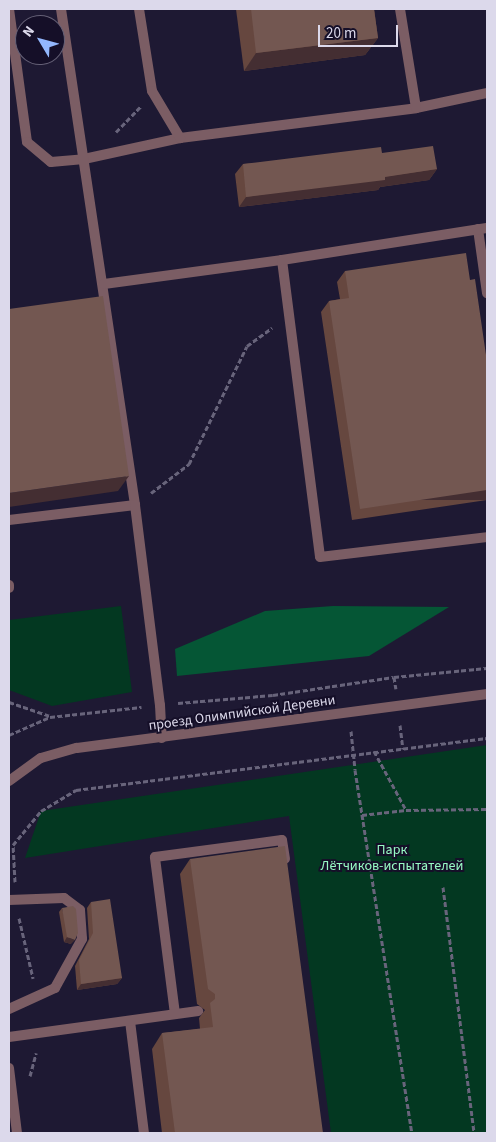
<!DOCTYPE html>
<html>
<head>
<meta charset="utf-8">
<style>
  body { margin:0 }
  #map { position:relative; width:496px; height:1142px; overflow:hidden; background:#1e1933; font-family:"Source Sans 3",sans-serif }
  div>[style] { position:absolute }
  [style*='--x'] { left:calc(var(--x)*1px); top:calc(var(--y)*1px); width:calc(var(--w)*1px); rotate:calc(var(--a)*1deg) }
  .green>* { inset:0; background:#033821 }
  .forest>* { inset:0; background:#055635 }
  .path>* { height:3px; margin-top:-1.5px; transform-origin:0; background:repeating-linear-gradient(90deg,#68647b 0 5px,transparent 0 7.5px) }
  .service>* { height:10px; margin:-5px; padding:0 5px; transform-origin:5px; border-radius:5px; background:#7b5d64 }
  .tertiary>* { height:10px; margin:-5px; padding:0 5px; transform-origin:5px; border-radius:5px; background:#7b5d64 }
  .wall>* { inset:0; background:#66473f }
  .shaded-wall>* { inset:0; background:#442e32; transform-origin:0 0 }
  .building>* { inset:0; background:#735751 }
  span { translate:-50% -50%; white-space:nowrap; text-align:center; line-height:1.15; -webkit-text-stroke:4px #150f28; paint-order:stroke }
  .street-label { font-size:14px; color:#dcd9eb }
  .park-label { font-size:14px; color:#97fac4 }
  .frame { position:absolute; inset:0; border:10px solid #dcd9eb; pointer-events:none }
  .north { position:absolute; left:15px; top:15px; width:50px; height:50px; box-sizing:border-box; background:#150f28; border:1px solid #656076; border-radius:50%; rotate:307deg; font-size:14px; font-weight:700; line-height:20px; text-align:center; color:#dcd9eb }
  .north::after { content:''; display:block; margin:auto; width:18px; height:22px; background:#93b7fd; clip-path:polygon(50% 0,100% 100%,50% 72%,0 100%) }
  .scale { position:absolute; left:318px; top:25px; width:80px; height:22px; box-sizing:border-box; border:2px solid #dcd9eb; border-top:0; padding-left:6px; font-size:15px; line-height:18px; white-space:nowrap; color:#dcd9eb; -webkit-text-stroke:4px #150f28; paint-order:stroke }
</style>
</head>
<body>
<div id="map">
  <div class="green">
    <i style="clip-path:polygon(121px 606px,132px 692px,52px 706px,9px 690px,9px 620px)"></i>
    <i style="clip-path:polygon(487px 745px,487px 1133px,331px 1133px,289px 816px,25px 858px,41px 811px)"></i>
  </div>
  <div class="forest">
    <i style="clip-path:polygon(333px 606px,449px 607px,369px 656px,177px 676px,175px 649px,265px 611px)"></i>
  </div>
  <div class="path">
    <i style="--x:116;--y:132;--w:36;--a:-46"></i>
    <i style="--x:151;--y:493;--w:48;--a:-37.3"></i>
    <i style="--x:189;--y:464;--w:131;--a:-63.8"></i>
    <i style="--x:247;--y:346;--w:31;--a:-36"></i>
    <i style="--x:394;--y:677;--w:12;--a:81"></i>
    <i style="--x:9;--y:702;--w:43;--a:18.9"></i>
    <i style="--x:178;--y:703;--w:95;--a:-4.8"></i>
    <i style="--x:273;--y:695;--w:122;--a:-8.5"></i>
    <i style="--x:394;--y:677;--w:93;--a:-5.5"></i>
    <i style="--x:400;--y:725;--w:24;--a:83"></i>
    <i style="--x:351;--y:731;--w:39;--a:84"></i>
    <i style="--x:355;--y:770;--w:367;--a:81.1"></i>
    <i style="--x:9;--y:735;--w:45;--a:-23.7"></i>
    <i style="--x:50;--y:717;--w:92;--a:-6.3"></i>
    <i style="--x:374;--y:751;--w:67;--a:61.5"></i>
    <i style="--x:406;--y:810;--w:81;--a:-0.7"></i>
    <i style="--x:362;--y:815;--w:44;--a:-6.5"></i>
    <i style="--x:15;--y:882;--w:37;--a:-93"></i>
    <i style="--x:13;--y:845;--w:44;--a:-50.5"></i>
    <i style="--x:41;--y:811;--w:41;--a:-31"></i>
    <i style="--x:76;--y:790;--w:414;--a:-7.2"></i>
    <i style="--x:443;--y:887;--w:248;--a:82.8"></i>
    <i style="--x:19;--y:918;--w:62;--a:76.9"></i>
    <i style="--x:30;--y:1076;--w:24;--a:-75"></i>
  </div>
  <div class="service">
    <i style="--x:9;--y:9;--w:134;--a:82.3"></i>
    <i style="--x:27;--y:142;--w:31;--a:40"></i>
    <i style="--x:51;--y:162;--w:33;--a:-5"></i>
    <i style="--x:84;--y:159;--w:98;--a:-12.3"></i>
    <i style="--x:180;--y:138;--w:238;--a:-7.2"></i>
    <i style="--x:416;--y:108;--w:73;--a:-11.9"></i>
    <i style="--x:61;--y:9;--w:501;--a:81.51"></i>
    <i style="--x:139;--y:9;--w:83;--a:81"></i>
    <i style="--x:152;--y:91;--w:55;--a:59.2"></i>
    <i style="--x:400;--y:9;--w:100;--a:80.8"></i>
    <i style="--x:478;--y:229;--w:65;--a:82"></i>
    <i style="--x:282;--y:260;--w:299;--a:82.7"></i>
    <i style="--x:320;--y:557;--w:168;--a:-6.8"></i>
    <i style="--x:104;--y:284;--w:180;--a:-7.7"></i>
    <i style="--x:282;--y:260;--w:207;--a:-8.9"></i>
    <i style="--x:9;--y:520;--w:127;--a:-6.8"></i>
    <i style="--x:135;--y:505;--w:202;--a:82.9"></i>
    <i style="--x:160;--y:705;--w:33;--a:87"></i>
    <i style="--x:9;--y:585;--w:3;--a:90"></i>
    <i style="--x:9;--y:900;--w:55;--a:-2.1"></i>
    <i style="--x:64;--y:898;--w:20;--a:37"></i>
    <i style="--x:80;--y:910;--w:29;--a:86"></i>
    <i style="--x:82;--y:939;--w:56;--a:118.9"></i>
    <i style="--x:55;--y:988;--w:51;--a:155.5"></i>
    <i style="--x:175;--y:1014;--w:158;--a:-97.3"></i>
    <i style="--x:155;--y:857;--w:128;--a:-7.6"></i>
    <i style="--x:282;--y:840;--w:19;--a:81"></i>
    <i style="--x:130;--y:1021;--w:113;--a:82.9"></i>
    <i style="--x:9;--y:1037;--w:191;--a:-7.8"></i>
  </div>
  <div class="tertiary">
    <i style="--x:9;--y:781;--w:39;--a:-36"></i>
    <i style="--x:41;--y:758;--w:37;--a:-16"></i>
    <i style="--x:77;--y:748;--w:414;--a:-7.5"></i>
    <i style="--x:9;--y:1068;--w:65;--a:83"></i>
  </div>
  <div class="wall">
    <i style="clip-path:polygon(236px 9px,374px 9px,378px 38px,365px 55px,244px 71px)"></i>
    <i style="clip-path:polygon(382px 153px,437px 169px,429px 180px,380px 187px,378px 190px,239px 207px,235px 174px,243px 164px)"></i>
    <i style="clip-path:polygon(345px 271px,470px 280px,487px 362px,487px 500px,352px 520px,321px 312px,329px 301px,340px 299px,337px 282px)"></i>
    <i style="clip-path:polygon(190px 859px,323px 1133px,162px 1133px,152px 1049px,162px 1033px,200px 1029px,199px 1018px,205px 1010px,197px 1004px,180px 874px)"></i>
    <i style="clip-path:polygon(91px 902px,122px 978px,117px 984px,77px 990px,75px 966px,89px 939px,87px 908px)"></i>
    <i style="clip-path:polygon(62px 908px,71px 944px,64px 942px,59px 912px)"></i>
  </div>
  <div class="shaded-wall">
    <i style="clip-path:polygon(378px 38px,365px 55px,244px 71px,256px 53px)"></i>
    <i style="clip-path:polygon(437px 169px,429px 180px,380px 187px,378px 190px,239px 207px,246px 197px)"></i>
    <i style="clip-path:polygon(129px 476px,118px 491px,9px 507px,9px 493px)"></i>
    <i style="left:487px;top:490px;width:10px;height:128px;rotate:90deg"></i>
    <i style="clip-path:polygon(67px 937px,75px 940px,71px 944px,64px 942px)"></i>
    <i style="clip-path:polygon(122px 978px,117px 984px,77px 990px,81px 984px)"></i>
  </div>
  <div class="building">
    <i style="clip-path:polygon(251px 9px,374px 9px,378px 38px,256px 53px)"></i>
    <i style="clip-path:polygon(433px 146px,437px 169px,385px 177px,385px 180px,246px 197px,243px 164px,381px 147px,382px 153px)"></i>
    <i style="clip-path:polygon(466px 253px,470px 280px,475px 279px,487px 362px,487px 490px,360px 509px,329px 301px,349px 298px,345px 271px)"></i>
    <i style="clip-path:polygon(103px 296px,129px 476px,9px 493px,9px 309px)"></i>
    <i style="clip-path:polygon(285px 846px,323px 1133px,175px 1133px,162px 1033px,213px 1027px,210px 1003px,215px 999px,215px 994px,208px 989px,190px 859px)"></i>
    <i style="clip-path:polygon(110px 899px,122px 978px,81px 984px,79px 960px,93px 933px,91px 902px)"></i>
    <i style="clip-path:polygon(73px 906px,76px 909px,78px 933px,75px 940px,67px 937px,62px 908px)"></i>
  </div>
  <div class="street-label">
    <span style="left:242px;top:713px;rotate:-8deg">проезд Олимпийской Деревни</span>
  </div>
  <div class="park-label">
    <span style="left:392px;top:858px">Парк<br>Лётчиков-испытателей</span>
  </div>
  <div class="frame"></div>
  <div class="north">N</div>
  <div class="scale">20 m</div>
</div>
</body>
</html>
